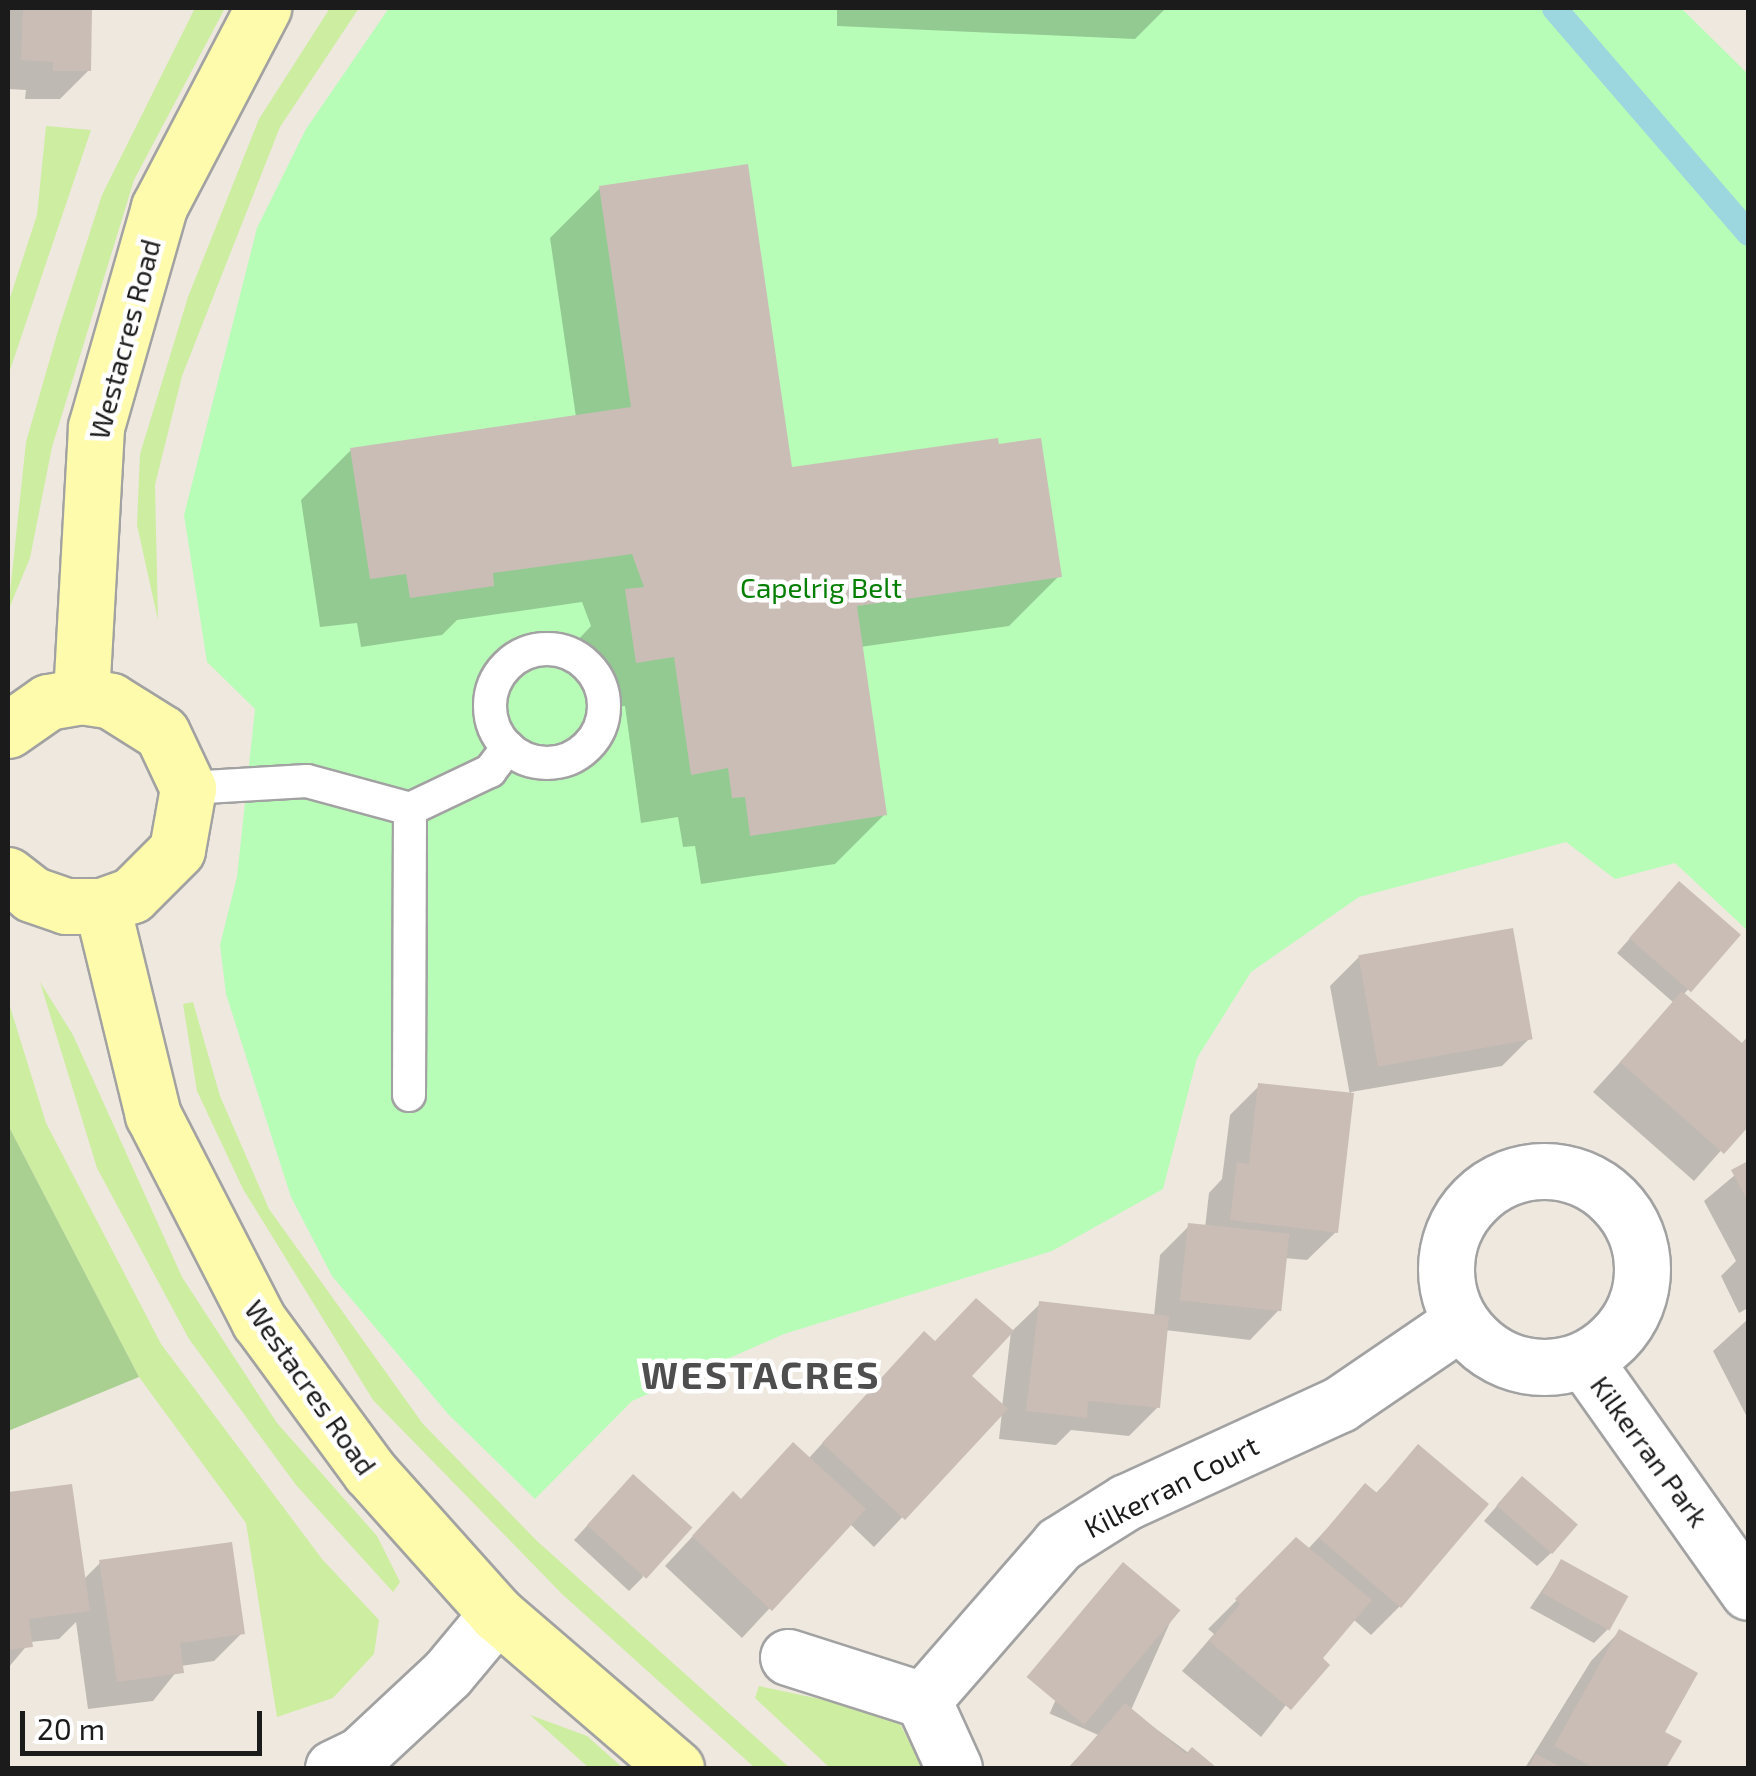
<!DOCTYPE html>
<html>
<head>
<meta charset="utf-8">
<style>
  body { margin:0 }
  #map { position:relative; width:1756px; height:1776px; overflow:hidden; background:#eee8df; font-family:"Exo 2",sans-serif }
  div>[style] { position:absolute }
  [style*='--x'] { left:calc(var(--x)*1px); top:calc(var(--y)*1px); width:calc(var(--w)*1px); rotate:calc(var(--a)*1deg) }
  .grass>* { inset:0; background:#cdeda0 }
  .forest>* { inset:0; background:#a9d091 }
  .park>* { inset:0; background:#b8fdb7 }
  .shadow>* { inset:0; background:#0003; transform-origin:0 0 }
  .stream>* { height:25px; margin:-12.5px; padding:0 12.5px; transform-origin:12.5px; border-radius:12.5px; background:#9cd6df }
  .building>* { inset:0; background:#cabdb6; transform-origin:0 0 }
  .roads { filter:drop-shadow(2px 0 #a2a2a2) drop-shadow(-2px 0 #a2a2a2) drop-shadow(0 2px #a2a2a2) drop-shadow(0 -2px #a2a2a2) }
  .lane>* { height:32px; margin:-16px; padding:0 16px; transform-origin:16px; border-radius:16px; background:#fff }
  .lane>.ring { margin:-16px; padding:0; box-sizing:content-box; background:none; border:32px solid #fff; border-radius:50% }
  .street>* { height:55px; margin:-27.5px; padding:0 27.5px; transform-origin:27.5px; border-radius:27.5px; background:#fff }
  .street>.ring { margin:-27.5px; padding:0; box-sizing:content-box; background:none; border:55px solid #fff; border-radius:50% }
  .secondary>* { height:55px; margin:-27.5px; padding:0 27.5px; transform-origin:27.5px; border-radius:27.5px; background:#fefbad }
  span { translate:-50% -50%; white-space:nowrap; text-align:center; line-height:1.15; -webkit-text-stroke:9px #fff; paint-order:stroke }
  .street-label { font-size:28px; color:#1b1b1b }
  .park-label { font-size:28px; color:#047f03 }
  .district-label { font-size:38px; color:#4e4e4e; font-weight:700; letter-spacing:2.5px }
  .frame { position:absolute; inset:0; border:10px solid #1b1b1b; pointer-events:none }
  .scale { position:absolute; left:20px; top:1711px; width:242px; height:45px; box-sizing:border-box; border:5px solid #1b1b1b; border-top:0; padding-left:12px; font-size:30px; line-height:35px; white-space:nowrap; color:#1b1b1b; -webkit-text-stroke:8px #fff; paint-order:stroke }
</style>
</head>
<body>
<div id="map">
  <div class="grass">
    <i style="clip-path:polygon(195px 8px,225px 8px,134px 180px,52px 447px,30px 558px,8px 611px,26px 442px,58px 331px,102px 195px)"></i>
    <i style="clip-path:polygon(330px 8px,359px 8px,280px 127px,182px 376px,155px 485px,158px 620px,137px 525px,140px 454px,188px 297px,259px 119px)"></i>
    <i style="clip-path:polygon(46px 126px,91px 130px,8px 376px,8px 304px,37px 215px)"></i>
    <i style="clip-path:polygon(40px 982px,73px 1035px,182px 1277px,277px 1423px,377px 1536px,400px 1582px,393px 1592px,296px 1485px,189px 1339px,97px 1168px)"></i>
    <i style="clip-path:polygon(8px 1000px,46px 1123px,161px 1344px,322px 1559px,379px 1620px,374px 1654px,333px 1698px,277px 1717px,246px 1523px,139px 1377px,8px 1125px)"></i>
    <i style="clip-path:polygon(193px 1002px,220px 1096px,269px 1209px,423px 1424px,537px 1541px,790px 1768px,755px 1768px,562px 1594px,373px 1400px,243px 1189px,197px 1091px,183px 1004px)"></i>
    <i style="clip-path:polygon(759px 1686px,895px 1715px,924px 1768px,830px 1768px,755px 1698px)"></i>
    <i style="clip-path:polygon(530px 1715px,587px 1736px,623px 1768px,589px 1768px)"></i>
  </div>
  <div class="forest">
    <i style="clip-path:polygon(8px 1125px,139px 1377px,8px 1431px)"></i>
  </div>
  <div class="park">
    <i style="clip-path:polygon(389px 8px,1681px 8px,1748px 74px,1748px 931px,1675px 863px,1615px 879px,1566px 842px,1359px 897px,1251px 972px,1197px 1058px,1163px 1189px,1052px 1251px,784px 1334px,632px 1401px,535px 1499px,448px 1414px,332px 1276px,291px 1197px,226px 994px,220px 945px,237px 877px,255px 709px,207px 662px,184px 515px,257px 228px,306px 129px)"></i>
  </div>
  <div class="shadow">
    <i style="clip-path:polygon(8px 8px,90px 8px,89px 70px,60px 99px,25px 99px,26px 90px,8px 89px)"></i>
    <i style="clip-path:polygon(837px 8px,1166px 8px,1135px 39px,837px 26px)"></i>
    <i style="clip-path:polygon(600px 188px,789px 470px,1059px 576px,1009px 626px,860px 647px,884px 815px,835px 864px,701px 884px,695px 846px,683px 847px,678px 817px,641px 823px,625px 706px,587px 711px,576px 642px,591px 626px,582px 602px,457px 620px,442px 635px,361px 647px,357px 623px,320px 627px,301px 500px,351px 450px,576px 417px,550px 238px)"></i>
    <i style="clip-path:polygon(1665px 898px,1737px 935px,1683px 995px,1742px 1046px,1748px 1040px,1748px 1120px,1694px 1181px,1593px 1092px,1674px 1003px,1617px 953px)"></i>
    <i style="clip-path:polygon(1359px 957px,1530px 1038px,1502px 1066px,1351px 1092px,1336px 1232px,1307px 1260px,1284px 1258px,1278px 1311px,1250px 1340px,1165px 1330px,1158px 1407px,1129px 1436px,1071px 1430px,1056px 1445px,999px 1439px,1002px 1412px,874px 1547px,849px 1523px,742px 1638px,665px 1566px,705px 1523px,808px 1459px,896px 1363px,969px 1376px,1002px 1407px,1011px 1332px,1040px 1304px,1154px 1316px,1160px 1255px,1189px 1226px,1205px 1228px,1209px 1193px,1222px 1179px,1230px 1115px,1259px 1086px,1350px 1095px,1330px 986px)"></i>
    <i style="clip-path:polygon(1748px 1164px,1748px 1308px,1739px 1313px,1721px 1276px,1736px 1261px,1704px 1201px)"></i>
    <i style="clip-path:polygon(1748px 1319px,1748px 1419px,1713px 1351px)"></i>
    <i style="clip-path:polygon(1419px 1448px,1400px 1606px,1371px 1635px,1353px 1619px,1261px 1737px,1182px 1671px,1214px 1634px,1208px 1629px,1296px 1541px,1307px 1550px,1366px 1487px,1375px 1494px)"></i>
    <i style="clip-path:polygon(70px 1486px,83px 1580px,100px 1563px,242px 1633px,214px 1661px,181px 1666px,153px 1701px,88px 1709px,76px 1622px,59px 1639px,30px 1642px,8px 1668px,8px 1495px)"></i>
    <i style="clip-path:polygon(619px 1491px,643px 1577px,629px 1591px,574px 1540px)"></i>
    <i style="clip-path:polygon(1508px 1493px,1552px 1552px,1537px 1566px,1484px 1521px)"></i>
    <i style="clip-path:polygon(1561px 1562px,1608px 1629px,1594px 1643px,1530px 1608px)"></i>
    <i style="left:1109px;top:1580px;width:73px;height:146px;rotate:24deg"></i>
    <i style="clip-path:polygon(1619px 1632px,1662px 1733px,1678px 1742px,1663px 1768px,1525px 1768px,1591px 1661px)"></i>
    <i style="clip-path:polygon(1125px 1706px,1209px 1768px,1068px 1768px)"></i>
  </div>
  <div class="stream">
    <i style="--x:1554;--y:8;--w:297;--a:49.2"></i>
  </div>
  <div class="building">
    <i style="clip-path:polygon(23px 8px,92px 8px,91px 71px,53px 71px,53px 62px,21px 60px)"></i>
    <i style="clip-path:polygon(748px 164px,792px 467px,998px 438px,999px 444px,1041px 438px,1062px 577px,857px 606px,887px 815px,750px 836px,745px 797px,732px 798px,728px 768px,691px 775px,674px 657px,636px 663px,625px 589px,644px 587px,632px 554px,493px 573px,494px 586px,410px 598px,406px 574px,370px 579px,350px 448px,631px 407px,599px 186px)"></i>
    <i style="left:1679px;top:881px;width:82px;height:76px;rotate:41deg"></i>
    <i style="left:1513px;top:928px;width:113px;height:157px;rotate:80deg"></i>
    <i style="clip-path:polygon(1682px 991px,1742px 1043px,1748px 1036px,1748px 1127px,1724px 1154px,1620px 1062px)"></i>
    <i style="clip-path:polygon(1258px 1083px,1354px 1093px,1338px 1233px,1230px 1220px,1237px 1162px,1249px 1164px)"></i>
    <i style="clip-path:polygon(1748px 1161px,1748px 1202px,1731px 1170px)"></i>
    <i style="left:1188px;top:1223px;width:102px;height:78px;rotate:6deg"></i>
    <i style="clip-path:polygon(976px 1298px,1014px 1331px,972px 1376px,1008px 1409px,905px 1520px,822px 1443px,924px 1331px,935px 1341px)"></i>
    <i style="clip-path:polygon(1039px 1301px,1169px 1316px,1160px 1408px,1088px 1401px,1087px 1418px,1026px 1411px)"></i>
    <i style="clip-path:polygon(793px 1442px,866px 1509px,772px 1611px,692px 1536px,733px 1491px,741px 1499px)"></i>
    <i style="clip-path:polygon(1418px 1444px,1489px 1504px,1401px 1608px,1319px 1538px,1365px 1483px,1377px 1493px)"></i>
    <i style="left:633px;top:1474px;width:80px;height:69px;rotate:42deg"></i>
    <i style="left:1522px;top:1476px;width:74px;height:39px;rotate:41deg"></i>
    <i style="clip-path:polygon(72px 1484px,90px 1611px,29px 1619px,33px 1647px,8px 1650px,8px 1492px)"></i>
    <i style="clip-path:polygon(1296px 1537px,1372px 1600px,1323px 1658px,1330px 1665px,1291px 1710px,1209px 1641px,1240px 1604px,1235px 1599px)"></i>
    <i style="clip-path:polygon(232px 1542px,245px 1634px,180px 1643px,184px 1673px,117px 1682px,99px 1560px)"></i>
    <i style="left:1561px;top:1559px;width:77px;height:39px;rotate:29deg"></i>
    <i style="left:1123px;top:1562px;width:75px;height:150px;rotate:40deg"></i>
    <i style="clip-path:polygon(1619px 1629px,1698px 1673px,1665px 1732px,1682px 1741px,1666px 1768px,1594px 1768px,1554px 1746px)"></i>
    <i style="clip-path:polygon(1125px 1703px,1186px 1754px,1192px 1747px,1217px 1768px,1069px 1768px)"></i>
    <i style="clip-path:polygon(1536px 1754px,1563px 1768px,1528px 1768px)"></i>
  </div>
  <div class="roads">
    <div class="lane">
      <i class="ring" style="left:490px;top:649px;width:82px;height:82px"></i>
      <i style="--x:188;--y:788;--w:119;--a:-3.4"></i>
      <i style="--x:307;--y:781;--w:107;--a:15.2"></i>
      <i style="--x:410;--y:809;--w:286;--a:90.2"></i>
      <i style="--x:410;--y:809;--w:89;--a:-25.4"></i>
      <i style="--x:490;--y:771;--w:30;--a:-53"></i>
    </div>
    <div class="street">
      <i class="ring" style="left:1446px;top:1171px;width:141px;height:141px"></i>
      <i style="--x:1584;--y:1360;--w:284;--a:54.7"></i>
      <i style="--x:788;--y:1657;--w:142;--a:17.7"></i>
      <i style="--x:333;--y:1768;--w:30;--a:-26"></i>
      <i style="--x:360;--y:1755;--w:119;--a:-43"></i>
      <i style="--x:447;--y:1674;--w:78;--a:-50.2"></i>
      <i style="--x:954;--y:1768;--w:75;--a:-114.5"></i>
      <i style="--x:923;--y:1700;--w:207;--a:-48.9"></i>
      <i style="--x:1059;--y:1544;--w:79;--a:-32.1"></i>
      <i style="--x:1126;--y:1502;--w:235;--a:-24.6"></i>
      <i style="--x:1340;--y:1404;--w:145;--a:-34.3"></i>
    </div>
    <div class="secondary">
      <i style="--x:81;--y:696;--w:269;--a:-86.8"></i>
      <i style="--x:96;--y:427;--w:229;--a:-74"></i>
      <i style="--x:159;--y:207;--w:225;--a:-62.4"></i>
      <i style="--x:8;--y:730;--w:49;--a:-35"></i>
      <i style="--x:48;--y:702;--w:34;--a:-10"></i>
      <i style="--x:81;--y:696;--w:30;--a:9"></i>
      <i style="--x:111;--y:701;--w:60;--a:32.1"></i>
      <i style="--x:162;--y:733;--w:61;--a:64.7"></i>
      <i style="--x:188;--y:788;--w:63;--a:100.1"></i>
      <i style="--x:177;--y:850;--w:64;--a:135"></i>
      <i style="--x:132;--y:895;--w:32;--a:160"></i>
      <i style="--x:102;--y:906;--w:36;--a:180"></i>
      <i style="--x:66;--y:906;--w:36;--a:-161"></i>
      <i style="--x:32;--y:894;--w:31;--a:-142"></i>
      <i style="--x:102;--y:906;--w:215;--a:76.3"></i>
      <i style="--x:153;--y:1115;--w:232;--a:62.8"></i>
      <i style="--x:259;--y:1321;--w:187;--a:53.7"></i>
      <i style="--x:370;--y:1472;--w:191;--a:48.2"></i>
      <i style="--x:497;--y:1614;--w:236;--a:40.7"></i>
    </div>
  </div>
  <div class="street-label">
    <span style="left:124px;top:339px;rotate:-75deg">Westacres Road</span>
    <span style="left:311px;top:1387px;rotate:55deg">Westacres Road</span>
    <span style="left:1650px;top:1451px;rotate:54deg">Kilkerran Park</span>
    <span style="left:1171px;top:1486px;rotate:-27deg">Kilkerran Court</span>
  </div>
  <div class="park-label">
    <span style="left:821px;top:587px">Capelrig Belt</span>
  </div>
  <div class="district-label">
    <span style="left:761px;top:1375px">WESTACRES</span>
  </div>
  <div class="frame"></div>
  <div class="scale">20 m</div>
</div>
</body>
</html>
